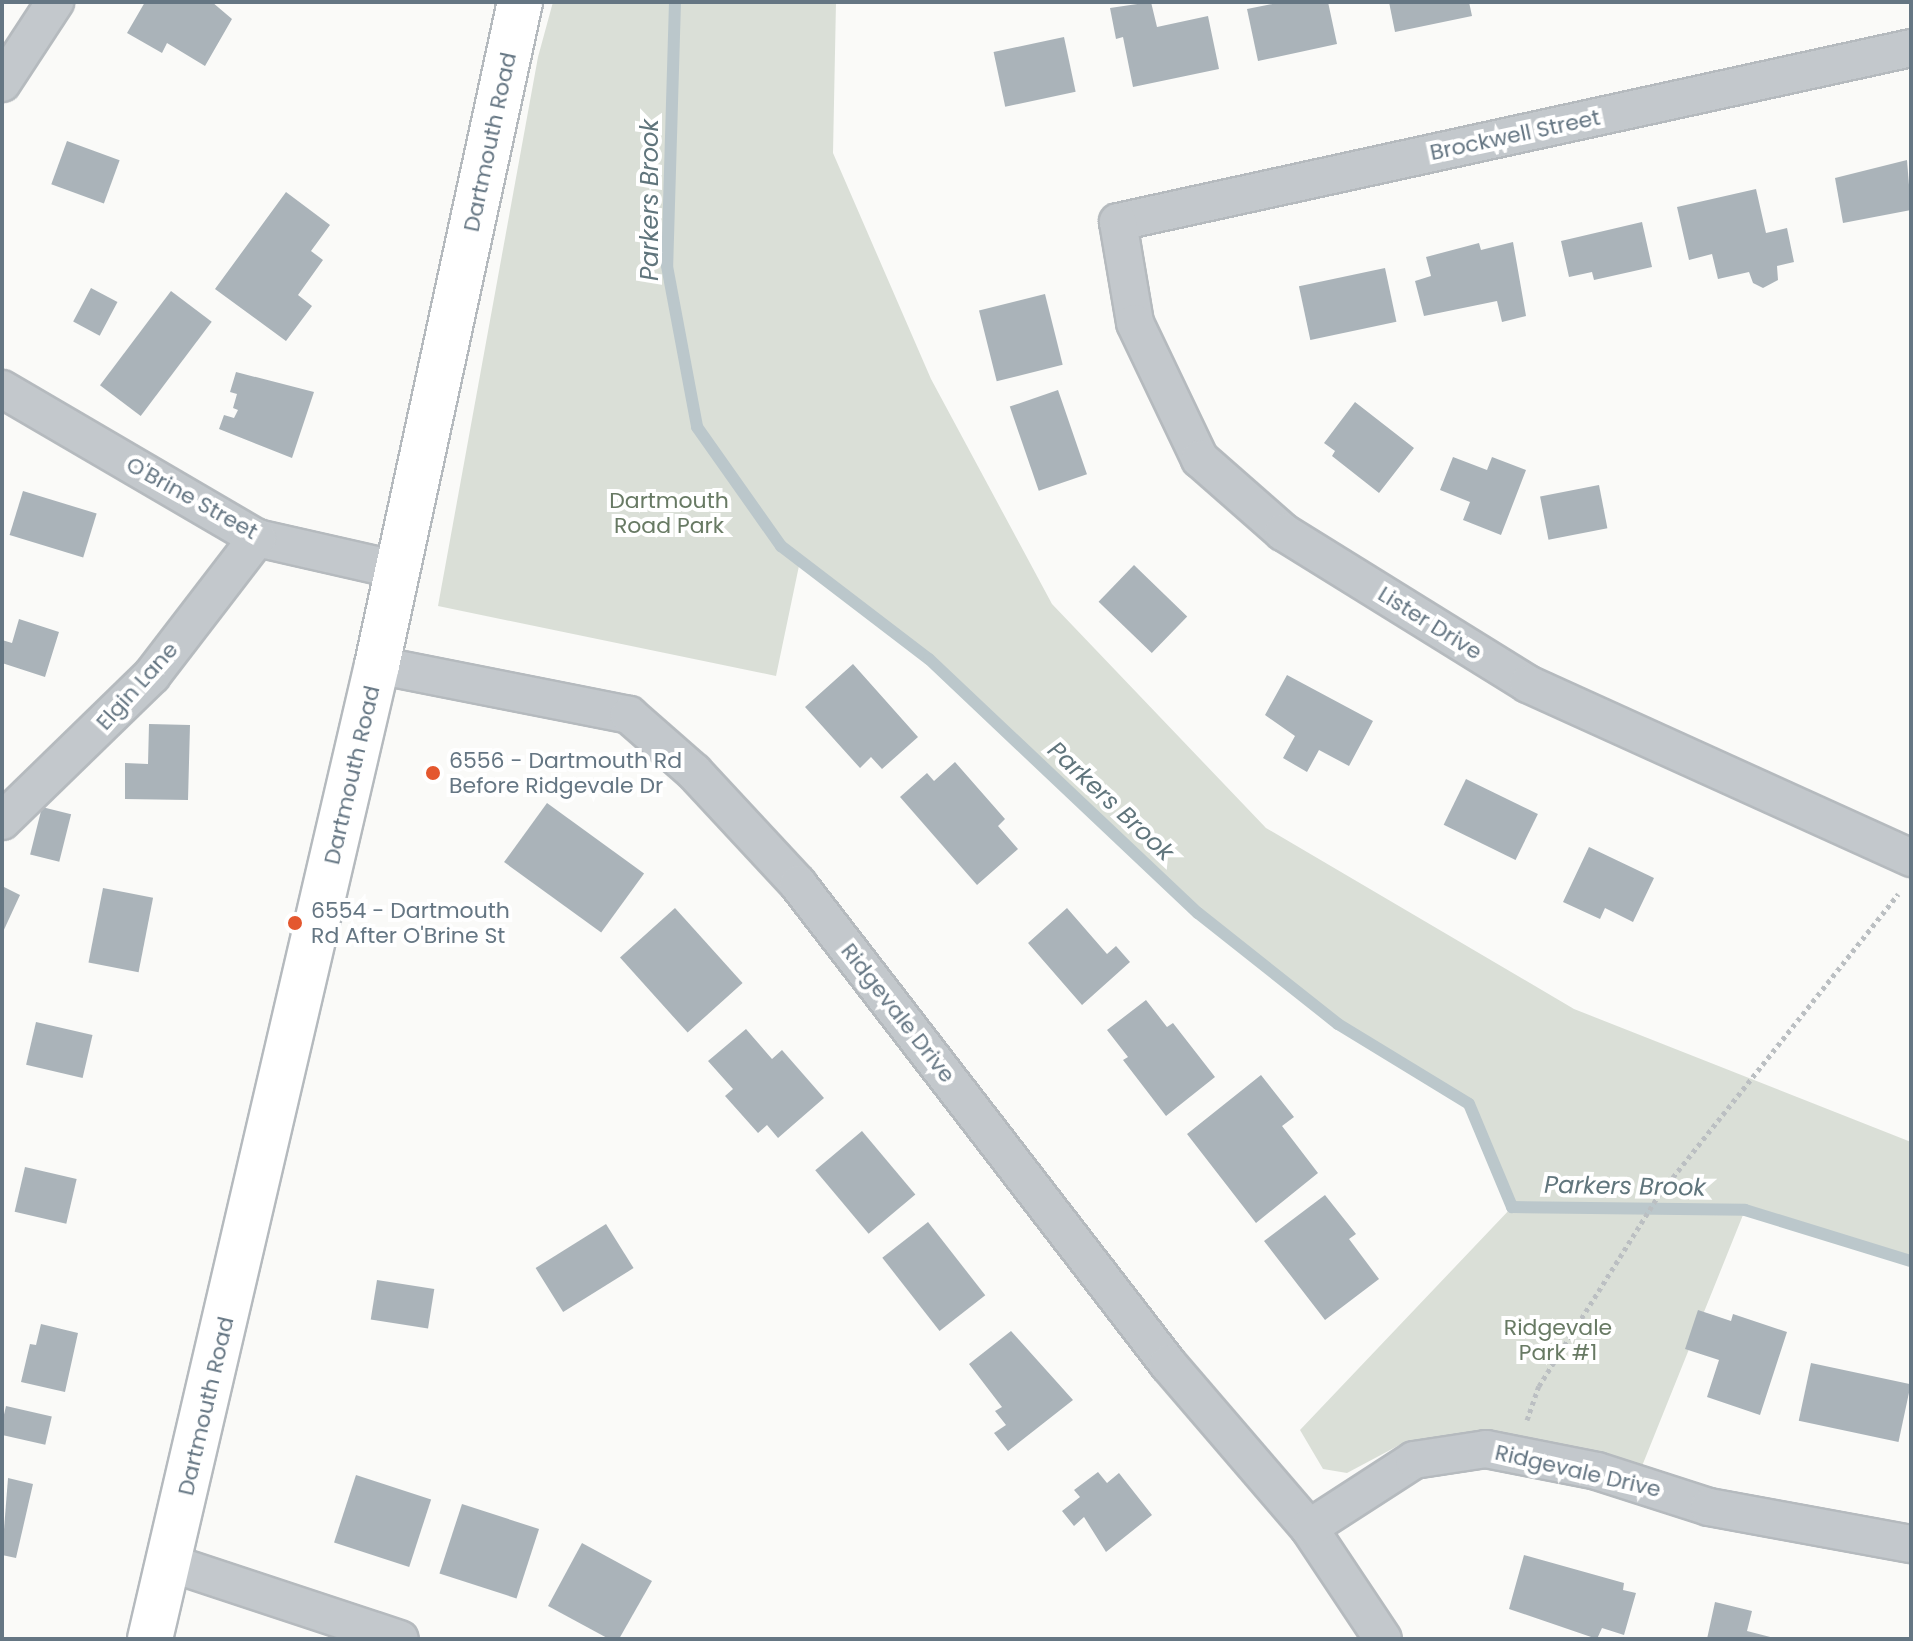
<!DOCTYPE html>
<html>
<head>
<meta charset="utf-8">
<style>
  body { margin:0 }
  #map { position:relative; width:1913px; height:1641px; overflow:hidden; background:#fafaf8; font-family:Poppins,sans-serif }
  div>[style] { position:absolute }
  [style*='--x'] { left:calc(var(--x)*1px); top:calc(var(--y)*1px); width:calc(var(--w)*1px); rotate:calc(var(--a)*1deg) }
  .green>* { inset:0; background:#dadfd7 }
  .stream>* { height:12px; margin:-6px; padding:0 6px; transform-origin:6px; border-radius:6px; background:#bbc7cb }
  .building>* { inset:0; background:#aab3b9; transform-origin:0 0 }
  .path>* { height:5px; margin-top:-2.5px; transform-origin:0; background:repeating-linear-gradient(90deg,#bbbfc2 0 4px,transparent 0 8px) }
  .roads { filter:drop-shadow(2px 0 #b5babe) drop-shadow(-2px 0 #b5babe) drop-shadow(0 2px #b5babe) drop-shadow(0 -2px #b5babe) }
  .minor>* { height:36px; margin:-18px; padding:0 18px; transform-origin:18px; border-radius:18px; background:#c3c8cc }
  .primary>* { height:44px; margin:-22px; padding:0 22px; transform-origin:22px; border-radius:22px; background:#fff }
  .dots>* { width:22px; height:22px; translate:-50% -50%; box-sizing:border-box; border:4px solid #fff; border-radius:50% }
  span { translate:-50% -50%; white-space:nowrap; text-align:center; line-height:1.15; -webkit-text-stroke:8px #fff; paint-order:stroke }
  .street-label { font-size:22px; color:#657683 }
  .park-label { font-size:22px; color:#687a64 }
  .poi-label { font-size:22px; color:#657683 }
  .left { translate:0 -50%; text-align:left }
  .water-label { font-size:24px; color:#60757c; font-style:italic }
  .frame { position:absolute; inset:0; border:4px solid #657683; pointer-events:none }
</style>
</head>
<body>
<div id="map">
  <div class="green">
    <i style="clip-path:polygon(553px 2px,836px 2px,833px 153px,931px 379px,1052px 604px,1266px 828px,1574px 1009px,1911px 1142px,1911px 1261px,1745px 1210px,1636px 1481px,1407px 1441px,1347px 1473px,1323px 1469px,1300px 1430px,1512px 1207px,1469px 1104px,1338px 1024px,1218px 929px,929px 659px,800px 561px,776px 676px,438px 606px,538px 57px)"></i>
  </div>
  <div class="stream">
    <i style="--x:675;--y:2;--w:264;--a:91.7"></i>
    <i style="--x:667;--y:266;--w:164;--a:79.4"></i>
    <i style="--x:697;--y:427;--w:146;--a:54.8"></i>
    <i style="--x:781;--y:546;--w:186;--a:37.4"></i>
    <i style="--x:929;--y:659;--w:370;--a:43.4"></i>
    <i style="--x:1198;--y:913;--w:179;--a:38.4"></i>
    <i style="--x:1338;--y:1024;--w:153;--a:31.4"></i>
    <i style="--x:1469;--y:1104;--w:112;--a:67.3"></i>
    <i style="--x:1512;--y:1207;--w:233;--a:0.7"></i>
    <i style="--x:1745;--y:1210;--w:174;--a:17.1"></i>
  </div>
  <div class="building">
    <i style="clip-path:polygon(145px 2px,212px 2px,232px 19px,205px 66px,167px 43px,162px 53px,127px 33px)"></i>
    <i style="clip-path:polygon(1151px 2px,1157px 27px,1208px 16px,1219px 69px,1133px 87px,1123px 37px,1116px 39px,1110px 8px)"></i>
    <i style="clip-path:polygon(1282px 2px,1328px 2px,1337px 44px,1258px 61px,1247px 9px)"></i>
    <i style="clip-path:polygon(1389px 2px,1469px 2px,1472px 16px,1395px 32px)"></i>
    <i style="left:1064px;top:37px;width:56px;height:72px;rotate:78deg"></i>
    <i style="left:67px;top:141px;width:56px;height:46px;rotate:20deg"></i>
    <i style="clip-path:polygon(1907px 160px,1911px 210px,1843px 223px,1835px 178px)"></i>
    <i style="clip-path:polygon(1756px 189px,1766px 233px,1787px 228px,1794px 262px,1777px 266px,1778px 280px,1763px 288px,1753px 283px,1749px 272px,1718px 279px,1712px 254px,1689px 260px,1677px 207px)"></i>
    <i style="clip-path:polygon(286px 192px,330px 225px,311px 251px,323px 260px,298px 295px,312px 306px,286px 341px,215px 289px)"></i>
    <i style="clip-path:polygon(1642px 222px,1652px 267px,1594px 280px,1592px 272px,1569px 277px,1561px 241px)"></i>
    <i style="clip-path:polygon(1513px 242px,1526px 316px,1502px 322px,1497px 301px,1424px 316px,1415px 281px,1431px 276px,1426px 257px,1479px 243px,1481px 250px)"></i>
    <i style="left:1385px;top:268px;width:55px;height:88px;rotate:78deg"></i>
    <i style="left:91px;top:288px;width:30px;height:38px;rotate:28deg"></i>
    <i style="left:171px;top:291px;width:51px;height:118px;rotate:37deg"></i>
    <i style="left:1045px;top:294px;width:73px;height:68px;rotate:76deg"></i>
    <i style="clip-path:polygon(236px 372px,314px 392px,292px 458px,219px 429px,224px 415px,234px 418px,238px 410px,233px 408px,237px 394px,230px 392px)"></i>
    <i style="left:1058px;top:390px;width:89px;height:51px;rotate:71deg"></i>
    <i style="clip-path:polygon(1355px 402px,1414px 448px,1379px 493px,1332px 456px,1335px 451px,1324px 443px)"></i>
    <i style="clip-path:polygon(1453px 457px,1487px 470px,1492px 457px,1526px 470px,1501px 535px,1463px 520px,1470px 502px,1440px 490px)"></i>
    <i style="left:1599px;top:485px;width:44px;height:60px;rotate:79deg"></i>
    <i style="left:23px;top:491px;width:77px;height:46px;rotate:17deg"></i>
    <i style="left:1134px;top:565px;width:74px;height:51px;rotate:44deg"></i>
    <i style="clip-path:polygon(19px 619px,59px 632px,45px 677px,2px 663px,2px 640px,12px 643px)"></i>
    <i style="clip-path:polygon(853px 664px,918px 737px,882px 769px,871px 757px,860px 768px,805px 707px)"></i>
    <i style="clip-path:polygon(1287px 675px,1373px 721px,1349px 766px,1319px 750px,1307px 772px,1283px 758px,1295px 736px,1265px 715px)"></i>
    <i style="clip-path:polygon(149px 724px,190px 725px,188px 800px,125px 799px,125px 763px,148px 764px)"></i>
    <i style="clip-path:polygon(955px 762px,1005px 819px,998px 826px,1018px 849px,977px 885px,900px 797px,927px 773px,934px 781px)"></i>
    <i style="left:1466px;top:779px;width:80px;height:51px;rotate:26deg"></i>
    <i style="left:547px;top:803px;width:120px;height:73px;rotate:36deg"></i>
    <i style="left:42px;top:807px;width:30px;height:49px;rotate:14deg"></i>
    <i style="clip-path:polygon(1589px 847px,1654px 878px,1633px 922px,1605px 908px,1600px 919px,1563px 902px)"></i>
    <i style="clip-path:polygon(2px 886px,20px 895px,2px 934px)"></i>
    <i style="left:103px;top:888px;width:51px;height:76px;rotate:11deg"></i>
    <i style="left:675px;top:908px;width:101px;height:74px;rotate:48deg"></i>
    <i style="clip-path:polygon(1067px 908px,1107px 954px,1116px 946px,1130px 962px,1082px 1005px,1028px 943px)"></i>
    <i style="clip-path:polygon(1146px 1000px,1167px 1027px,1173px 1023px,1215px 1077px,1166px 1116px,1123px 1060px,1128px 1057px,1107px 1030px)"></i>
    <i style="left:36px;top:1022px;width:58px;height:44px;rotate:13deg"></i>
    <i style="clip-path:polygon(746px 1029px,772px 1059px,782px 1050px,824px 1098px,778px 1138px,767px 1125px,758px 1133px,725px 1096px,733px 1089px,708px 1061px)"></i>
    <i style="clip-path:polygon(1261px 1075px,1294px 1117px,1282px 1126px,1318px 1173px,1256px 1223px,1187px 1134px)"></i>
    <i style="left:862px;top:1131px;width:83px;height:61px;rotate:50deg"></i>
    <i style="left:25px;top:1167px;width:53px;height:46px;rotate:13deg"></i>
    <i style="clip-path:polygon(1325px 1195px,1356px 1234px,1349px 1239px,1379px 1279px,1325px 1320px,1264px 1241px)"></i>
    <i style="left:928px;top:1222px;width:93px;height:58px;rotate:52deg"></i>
    <i style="left:606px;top:1224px;width:52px;height:83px;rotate:58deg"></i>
    <i style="left:377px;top:1280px;width:58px;height:40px;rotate:9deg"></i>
    <i style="clip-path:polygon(1698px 1310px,1731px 1321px,1733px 1314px,1787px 1332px,1760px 1415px,1707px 1397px,1719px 1360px,1685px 1349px)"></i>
    <i style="clip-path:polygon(41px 1324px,78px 1333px,65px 1392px,21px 1382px,30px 1344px,36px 1345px)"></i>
    <i style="clip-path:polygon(1011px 1331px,1073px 1400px,1008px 1451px,994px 1433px,1006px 1425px,995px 1411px,1002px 1407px,969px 1364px)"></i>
    <i style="left:1811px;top:1363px;width:102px;height:59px;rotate:12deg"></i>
    <i style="left:6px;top:1406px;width:47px;height:29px;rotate:13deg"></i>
    <i style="clip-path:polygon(1098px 1472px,1107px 1483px,1119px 1473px,1152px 1515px,1106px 1552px,1084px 1517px,1074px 1526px,1062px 1511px,1080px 1497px,1074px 1490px)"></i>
    <i style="left:356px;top:1475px;width:79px;height:71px;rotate:18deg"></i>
    <i style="clip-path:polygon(8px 1478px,33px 1484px,16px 1558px,2px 1555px)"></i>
    <i style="left:462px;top:1504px;width:81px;height:73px;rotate:18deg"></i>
    <i style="clip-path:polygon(582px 1543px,652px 1581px,619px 1639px,609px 1639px,548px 1606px)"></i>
    <i style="clip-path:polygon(1524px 1555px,1624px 1583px,1623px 1590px,1636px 1593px,1624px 1635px,1602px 1628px,1597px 1639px,1509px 1609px)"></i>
    <i style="clip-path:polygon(1715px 1602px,1752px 1611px,1747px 1631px,1778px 1639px,1707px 1639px)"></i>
  </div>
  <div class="path">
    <i style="--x:1527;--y:1420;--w:36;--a:-71"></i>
    <i style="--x:1539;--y:1386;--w:224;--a:-57.9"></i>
    <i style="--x:1658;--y:1196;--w:386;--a:-51.5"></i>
  </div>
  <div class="roads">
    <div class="minor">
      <i style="--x:1911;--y:48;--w:812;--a:167.62"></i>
      <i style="--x:1118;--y:222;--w:102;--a:80.4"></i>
      <i style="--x:1135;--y:323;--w:151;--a:64.5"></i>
      <i style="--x:1200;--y:459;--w:111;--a:41.3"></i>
      <i style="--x:1283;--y:532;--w:288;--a:31.8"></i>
      <i style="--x:1528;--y:684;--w:421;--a:24.4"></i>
      <i style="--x:2;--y:83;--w:97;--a:-56.8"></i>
      <i style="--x:2;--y:389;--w:295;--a:30.3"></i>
      <i style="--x:257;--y:538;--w:145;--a:12.8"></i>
      <i style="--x:377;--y:665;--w:257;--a:11.2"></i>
      <i style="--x:629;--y:715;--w:86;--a:41.2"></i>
      <i style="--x:694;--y:772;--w:153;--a:47.1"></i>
      <i style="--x:798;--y:884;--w:606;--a:52.37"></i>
      <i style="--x:1168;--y:1364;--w:216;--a:49.3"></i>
      <i style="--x:1309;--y:1528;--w:133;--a:56.3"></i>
      <i style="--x:2;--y:821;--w:209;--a:-44.2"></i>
      <i style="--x:152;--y:675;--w:173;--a:-52.5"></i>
      <i style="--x:1309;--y:1528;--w:125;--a:-32.9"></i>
      <i style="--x:1414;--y:1460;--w:73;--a:-8.7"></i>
      <i style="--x:1486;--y:1449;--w:113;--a:11.2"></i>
      <i style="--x:1597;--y:1471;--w:118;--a:17.8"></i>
      <i style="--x:1709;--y:1507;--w:205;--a:10.4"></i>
      <i style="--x:170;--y:1563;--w:242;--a:18.3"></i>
    </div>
    <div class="primary">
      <i style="--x:150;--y:1639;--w:1000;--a:-76.88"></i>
      <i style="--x:377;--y:665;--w:678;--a:-77.83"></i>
    </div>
  </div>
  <div class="dots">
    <i style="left:433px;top:773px;background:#e4572e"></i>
    <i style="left:295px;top:923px;background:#e4572e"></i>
  </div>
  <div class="street-label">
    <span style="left:1515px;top:135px;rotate:-12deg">Brockwell Street</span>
    <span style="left:490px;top:142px;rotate:-78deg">Dartmouth Road</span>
    <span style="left:192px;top:498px;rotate:29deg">O'Brine Street</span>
    <span style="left:1430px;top:623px;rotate:32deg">Lister Drive</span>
    <span style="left:137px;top:686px;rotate:-48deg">Elgin Lane</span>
    <span style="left:352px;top:775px;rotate:-77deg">Dartmouth Road</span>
    <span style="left:898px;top:1013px;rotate:52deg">Ridgevale Drive</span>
    <span style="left:206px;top:1406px;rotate:-77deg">Dartmouth Road</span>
    <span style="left:1578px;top:1471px;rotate:13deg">Ridgevale Drive</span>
  </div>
  <div class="park-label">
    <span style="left:669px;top:513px">Dartmouth<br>Road Park</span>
    <span style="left:1558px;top:1340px">Ridgevale<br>Park #1</span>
  </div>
  <div class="poi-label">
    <span class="left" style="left:449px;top:773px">6556 - Dartmouth Rd<br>Before Ridgevale Dr</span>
    <span class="left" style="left:311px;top:923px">6554 - Dartmouth<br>Rd After O'Brine St</span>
  </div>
  <div class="water-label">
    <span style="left:650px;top:200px;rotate:-90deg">Parkers Brook</span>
    <span style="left:1111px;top:801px;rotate:43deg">Parkers Brook</span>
    <span style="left:1625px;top:1186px;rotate:1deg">Parkers Brook</span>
  </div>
  <div class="frame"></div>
</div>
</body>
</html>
